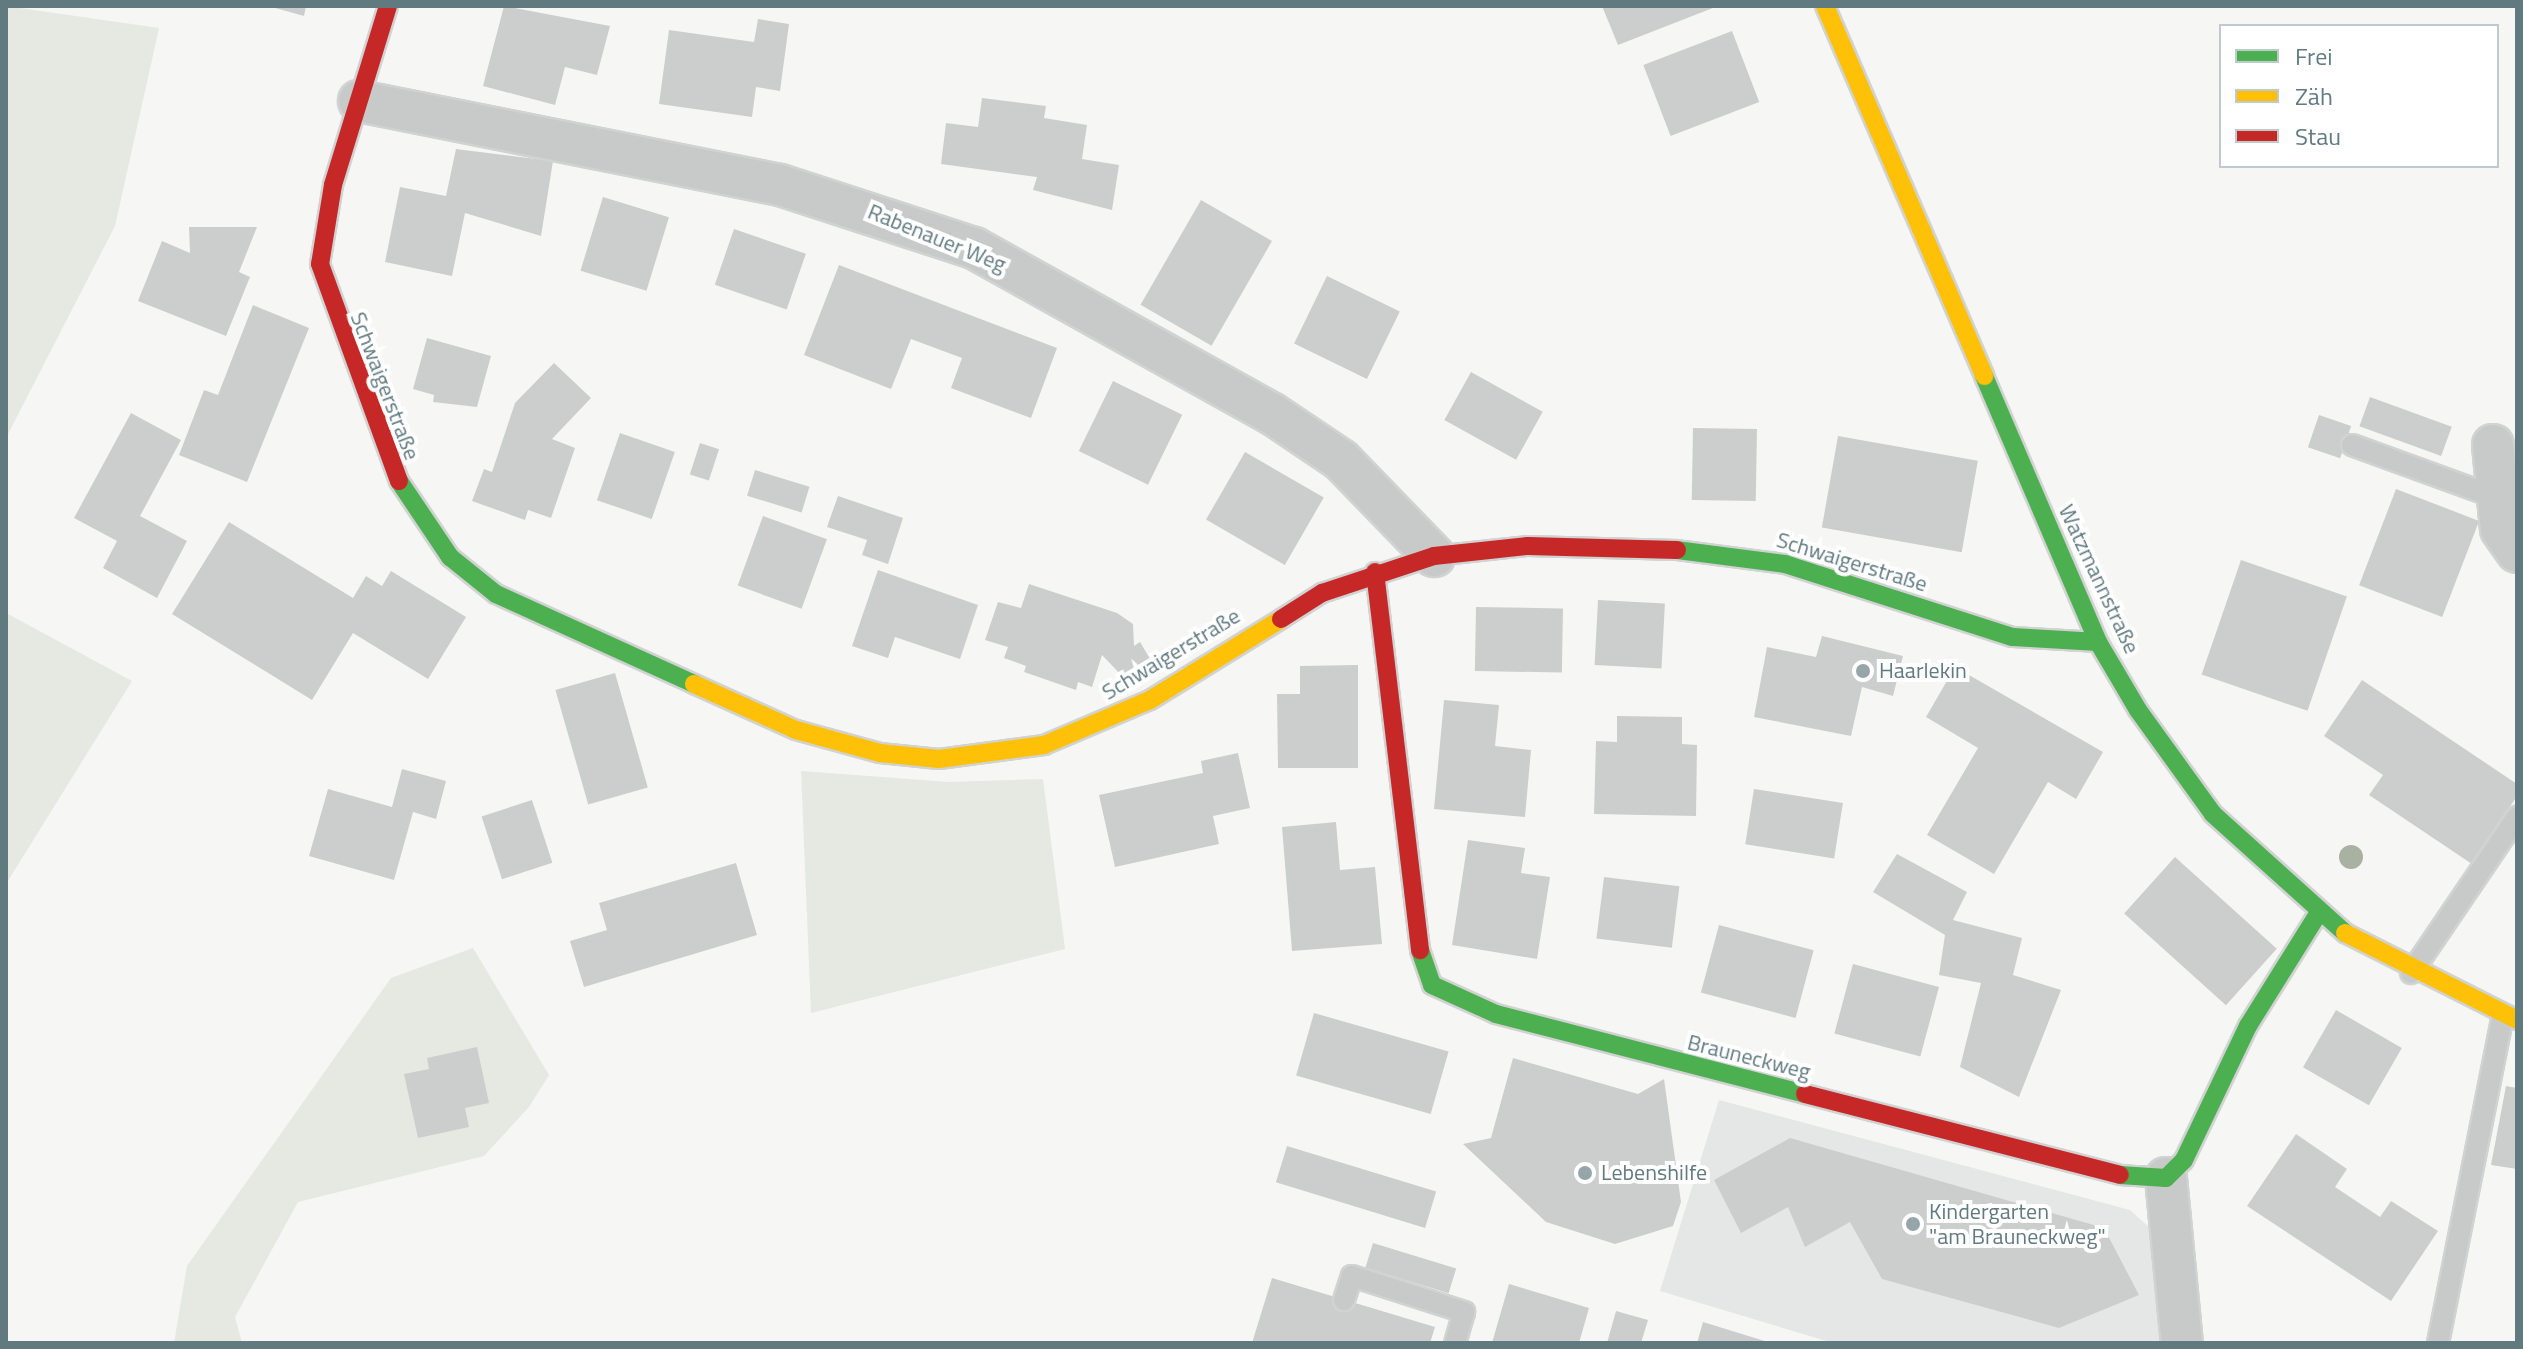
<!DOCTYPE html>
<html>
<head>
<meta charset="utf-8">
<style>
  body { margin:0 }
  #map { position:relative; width:2523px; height:1349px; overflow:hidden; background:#f6f6f5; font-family:"Titillium Web",sans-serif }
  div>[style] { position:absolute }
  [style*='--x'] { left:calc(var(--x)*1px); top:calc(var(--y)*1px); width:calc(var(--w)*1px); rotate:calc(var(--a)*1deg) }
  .built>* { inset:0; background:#e5e6e6 }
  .green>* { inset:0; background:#e6e8e2 }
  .building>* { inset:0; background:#cccece; transform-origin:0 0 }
  .roads { filter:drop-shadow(2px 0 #d1d3d3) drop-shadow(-2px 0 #d1d3d3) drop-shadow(0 2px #d1d3d3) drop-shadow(0 -2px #d1d3d3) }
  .lane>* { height:20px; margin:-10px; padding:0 10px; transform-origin:10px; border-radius:10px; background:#c8caca }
  .street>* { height:40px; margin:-20px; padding:0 20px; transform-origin:20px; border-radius:20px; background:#c8caca }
  .fast>* { height:18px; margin:-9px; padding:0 9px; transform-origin:9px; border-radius:9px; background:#4caf50 }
  .slow>* { height:18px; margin:-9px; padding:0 9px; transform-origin:9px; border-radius:9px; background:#ffc107 }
  .jam>* { height:18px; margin:-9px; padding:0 9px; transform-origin:9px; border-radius:9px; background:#c62828 }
  .trees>* { width:24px; height:24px; margin:-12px; border-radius:50%; background:#a9b1a3 }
  .dots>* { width:22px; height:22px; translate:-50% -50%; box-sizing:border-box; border:4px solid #fff; border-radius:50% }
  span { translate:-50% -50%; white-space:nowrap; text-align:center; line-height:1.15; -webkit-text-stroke:8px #fff; paint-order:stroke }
  .street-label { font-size:22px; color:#617a80 }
  .poi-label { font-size:22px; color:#617a80 }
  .left { translate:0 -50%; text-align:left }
  .frame { position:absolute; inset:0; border:8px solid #617a80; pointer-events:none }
  .legend { position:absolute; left:2219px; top:24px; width:280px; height:144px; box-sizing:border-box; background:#fff; border:2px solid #c0cacc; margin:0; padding:10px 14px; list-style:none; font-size:24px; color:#617a80 }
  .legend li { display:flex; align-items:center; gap:16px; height:40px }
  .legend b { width:40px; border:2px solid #c0cacc }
</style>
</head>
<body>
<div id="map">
  <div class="built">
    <i style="clip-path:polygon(1719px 1100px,2130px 1210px,2160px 1237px,2162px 1343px,1833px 1343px,1660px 1291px)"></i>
  </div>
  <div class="green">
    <i style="clip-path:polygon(6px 6px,159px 28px,115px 226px,6px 438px)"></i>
    <i style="clip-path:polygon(6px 613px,132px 681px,6px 884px)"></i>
    <i style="clip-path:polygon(801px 771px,949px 782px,1043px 779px,1065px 949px,811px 1013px)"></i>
    <i style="clip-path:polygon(473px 948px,549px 1075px,529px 1107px,484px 1156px,298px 1202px,235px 1317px,242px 1343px,174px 1343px,187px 1266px,391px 978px)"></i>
  </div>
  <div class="building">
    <i style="clip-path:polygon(268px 6px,306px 6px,304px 16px)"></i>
    <i style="clip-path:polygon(504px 6px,610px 26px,597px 75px,565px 67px,555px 105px,483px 86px)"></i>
    <i style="clip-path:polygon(1602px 6px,1718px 6px,1618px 45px)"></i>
    <i style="clip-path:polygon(758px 19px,789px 24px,780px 91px,756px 87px,752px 117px,659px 104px,669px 30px,754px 42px)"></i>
    <i style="left:1732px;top:31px;width:76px;height:95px;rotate:69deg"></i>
    <i style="clip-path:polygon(982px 98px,1046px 106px,1044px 118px,1087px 125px,1082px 159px,1119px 165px,1112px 210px,1033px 190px,1037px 177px,941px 164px,946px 123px,978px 127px)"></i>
    <i style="clip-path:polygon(456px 149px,553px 161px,541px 236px,465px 213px,452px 276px,385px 262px,400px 187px,446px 196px)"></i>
    <i style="left:603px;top:197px;width:69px;height:77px;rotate:17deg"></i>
    <i style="left:1201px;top:200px;width:82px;height:121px;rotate:30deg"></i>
    <i style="clip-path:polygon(189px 227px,257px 227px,239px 272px,250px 277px,226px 336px,138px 301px,162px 241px,190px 253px)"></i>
    <i style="left:734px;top:229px;width:76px;height:59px;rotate:19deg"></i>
    <i style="clip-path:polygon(839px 265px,1057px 348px,1031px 418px,951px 388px,962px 358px,911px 339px,891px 389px,804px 355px)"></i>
    <i style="left:1327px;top:276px;width:81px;height:75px;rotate:26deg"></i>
    <i style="clip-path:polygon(253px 305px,309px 328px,247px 482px,179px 455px,204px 390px,218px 395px)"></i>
    <i style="clip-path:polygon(427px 338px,491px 356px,477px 407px,433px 402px,434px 395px,413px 389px)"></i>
    <i style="clip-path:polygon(554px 363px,591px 398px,552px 439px,575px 448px,551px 518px,528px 510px,525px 520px,472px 501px,484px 469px,492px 472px,515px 403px)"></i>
    <i style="left:1471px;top:372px;width:82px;height:55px;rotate:29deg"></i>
    <i style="left:1113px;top:381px;width:77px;height:78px;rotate:26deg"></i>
    <i style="left:2370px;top:397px;width:87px;height:31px;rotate:20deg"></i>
    <i style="clip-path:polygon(131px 413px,181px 440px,140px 516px,187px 541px,157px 598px,103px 568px,117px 541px,74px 518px)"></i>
    <i style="left:2319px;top:415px;width:34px;height:34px;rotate:19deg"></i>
    <i style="left:1693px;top:428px;width:64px;height:72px;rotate:1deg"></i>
    <i style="left:620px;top:433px;width:58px;height:71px;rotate:19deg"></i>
    <i style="left:1838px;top:436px;width:142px;height:93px;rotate:10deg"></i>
    <i style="left:700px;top:443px;width:20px;height:33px;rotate:18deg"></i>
    <i style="left:1245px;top:452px;width:91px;height:78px;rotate:30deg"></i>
    <i style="left:755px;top:470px;width:57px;height:27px;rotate:17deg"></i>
    <i style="left:2396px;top:489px;width:89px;height:103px;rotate:21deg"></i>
    <i style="clip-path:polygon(838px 496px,903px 518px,888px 564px,862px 555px,867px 540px,827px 527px)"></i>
    <i style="left:763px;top:516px;width:68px;height:74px;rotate:20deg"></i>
    <i style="clip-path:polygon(229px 522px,353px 598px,366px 576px,382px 586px,391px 571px,466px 617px,428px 679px,353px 633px,312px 700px,172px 614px)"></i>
    <i style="left:2241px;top:560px;width:112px;height:121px;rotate:19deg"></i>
    <i style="clip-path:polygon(878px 570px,978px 605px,960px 659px,895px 637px,888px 658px,852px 646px)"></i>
    <i style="clip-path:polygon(1029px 584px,1117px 613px,1133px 624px,1134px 646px,1140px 642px,1152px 662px,1125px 679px,1102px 655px,1092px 687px,1078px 682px,1076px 690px,1024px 672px,1026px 666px,1004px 658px,1008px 647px,985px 640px,998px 602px,1021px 608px)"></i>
    <i style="left:1598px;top:600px;width:67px;height:65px;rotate:3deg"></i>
    <i style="left:1476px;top:607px;width:87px;height:64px;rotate:1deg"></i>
    <i style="clip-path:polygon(1822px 636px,1903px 656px,1893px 696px,1862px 687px,1851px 736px,1754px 717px,1767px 647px,1816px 657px)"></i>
    <i style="clip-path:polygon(1358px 665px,1358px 768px,1278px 768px,1277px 694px,1300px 694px,1300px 666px)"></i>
    <i style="clip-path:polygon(1955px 667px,2103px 752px,2076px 799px,2048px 782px,1994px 874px,1927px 835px,1978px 748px,1926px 717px)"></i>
    <i style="left:615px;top:673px;width:119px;height:62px;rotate:74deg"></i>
    <i style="clip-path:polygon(2362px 680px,2517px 784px,2517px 796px,2472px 864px,2369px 795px,2383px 775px,2324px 736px)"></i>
    <i style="clip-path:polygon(1444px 700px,1499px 705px,1495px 746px,1531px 750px,1525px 817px,1434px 809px)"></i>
    <i style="clip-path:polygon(1617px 716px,1682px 717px,1682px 744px,1697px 745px,1696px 816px,1594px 814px,1596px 741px,1617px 742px)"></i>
    <i style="clip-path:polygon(1238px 753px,1250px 808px,1213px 816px,1219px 844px,1115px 867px,1099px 795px,1203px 773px,1201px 761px)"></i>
    <i style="clip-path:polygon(402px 769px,446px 781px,436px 819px,413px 812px,394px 880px,309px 856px,328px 789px,392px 807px)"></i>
    <i style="left:1754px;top:789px;width:90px;height:56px;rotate:9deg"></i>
    <i style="left:532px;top:800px;width:66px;height:53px;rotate:72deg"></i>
    <i style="clip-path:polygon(1336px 822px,1340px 870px,1375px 867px,1382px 944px,1292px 951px,1282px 827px)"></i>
    <i style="clip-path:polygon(1468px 840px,1525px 848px,1521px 873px,1550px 877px,1537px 959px,1452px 945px)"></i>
    <i style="clip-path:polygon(1897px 854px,1967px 892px,1953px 920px,2022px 938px,2013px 975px,2061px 990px,2019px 1097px,1960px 1067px,1981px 983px,1939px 975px,1945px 935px,1873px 892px)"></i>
    <i style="left:2175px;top:857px;width:137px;height:76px;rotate:42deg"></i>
    <i style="clip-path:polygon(736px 863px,757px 935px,584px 987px,570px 941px,607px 930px,599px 903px)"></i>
    <i style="left:1604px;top:877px;width:76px;height:62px;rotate:7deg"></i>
    <i style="left:1719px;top:925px;width:98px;height:70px;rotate:15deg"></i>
    <i style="left:1853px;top:964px;width:89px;height:72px;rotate:15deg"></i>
    <i style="left:2336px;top:1010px;width:76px;height:66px;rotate:30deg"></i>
    <i style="left:1314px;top:1013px;width:140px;height:65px;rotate:16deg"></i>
    <i style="clip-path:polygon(477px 1047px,489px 1103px,465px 1108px,469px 1127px,418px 1138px,404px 1074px,429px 1069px,427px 1058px)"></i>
    <i style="clip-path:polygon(1513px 1058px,1638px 1094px,1664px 1079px,1681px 1202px,1673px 1226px,1615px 1244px,1546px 1222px,1463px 1144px,1491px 1138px)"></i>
    <i style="clip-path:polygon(2506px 1086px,2517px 1088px,2517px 1169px,2491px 1165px)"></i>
    <i style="clip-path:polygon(2296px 1134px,2347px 1169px,2335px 1187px,2380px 1217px,2391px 1201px,2438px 1231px,2391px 1301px,2247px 1206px)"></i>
    <i style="clip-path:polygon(1790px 1138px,2104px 1228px,2139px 1295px,2059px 1328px,1882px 1279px,1850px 1222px,1805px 1247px,1788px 1207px,1741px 1233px,1714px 1180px)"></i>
    <i style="left:1287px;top:1146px;width:156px;height:38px;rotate:17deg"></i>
    <i style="left:1373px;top:1243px;width:87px;height:26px;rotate:17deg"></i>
    <i style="clip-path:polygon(1272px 1278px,1435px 1327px,1430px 1343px,1252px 1343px)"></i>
    <i style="clip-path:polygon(1509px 1284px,1589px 1308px,1579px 1343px,1492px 1343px)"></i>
    <i style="clip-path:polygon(1616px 1311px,1648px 1320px,1641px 1343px,1607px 1343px)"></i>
    <i style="clip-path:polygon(1703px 1322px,1768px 1342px,1768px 1343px,1697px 1343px)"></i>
  </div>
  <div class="roads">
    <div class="lane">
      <i style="--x:2352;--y:445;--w:155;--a:20"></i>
      <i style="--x:2411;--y:973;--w:189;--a:-55.8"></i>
      <i style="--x:1344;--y:1300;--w:25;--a:-72"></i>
      <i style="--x:1352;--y:1276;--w:118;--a:17.8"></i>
      <i style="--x:1464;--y:1312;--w:32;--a:106"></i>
      <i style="--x:2438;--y:1343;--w:333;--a:-78.8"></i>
    </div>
    <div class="street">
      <i style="--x:359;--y:101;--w:429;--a:11.3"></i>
      <i style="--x:780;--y:185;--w:204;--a:18"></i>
      <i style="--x:974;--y:248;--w:340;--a:29.1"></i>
      <i style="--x:1271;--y:413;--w:84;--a:33.9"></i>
      <i style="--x:1341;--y:460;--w:134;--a:45.9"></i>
      <i style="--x:2493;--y:445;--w:84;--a:84.6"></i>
      <i style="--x:2501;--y:529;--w:28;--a:55"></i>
      <i style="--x:2166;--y:1178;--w:166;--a:84.5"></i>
    </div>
    <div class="fast">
      <i style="--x:1984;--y:376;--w:289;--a:66.8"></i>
      <i style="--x:2098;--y:642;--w:79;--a:59.5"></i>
      <i style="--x:2138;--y:710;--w:128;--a:54.2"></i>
      <i style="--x:2213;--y:814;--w:178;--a:42"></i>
      <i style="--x:399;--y:481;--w:92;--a:56.1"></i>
      <i style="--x:450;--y:557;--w:59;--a:38.8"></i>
      <i style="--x:496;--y:594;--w:217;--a:24.4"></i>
      <i style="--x:1677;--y:550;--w:109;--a:7.4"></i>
      <i style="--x:1785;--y:564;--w:239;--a:17.8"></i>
      <i style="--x:2013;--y:637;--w:85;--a:3.4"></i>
      <i style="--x:1420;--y:950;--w:37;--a:71"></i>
      <i style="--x:1432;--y:985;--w:70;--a:24.4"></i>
      <i style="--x:1496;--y:1014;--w:319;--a:14.5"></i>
      <i style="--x:2120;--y:1175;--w:46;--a:3.7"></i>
      <i style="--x:2166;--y:1178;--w:25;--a:-45"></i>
      <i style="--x:2184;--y:1160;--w:148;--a:-64.5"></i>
      <i style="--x:2248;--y:1026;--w:132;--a:-58"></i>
    </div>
    <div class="slow">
      <i style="--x:1825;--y:6;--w:403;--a:66.7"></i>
      <i style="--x:694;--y:684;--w:112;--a:24.3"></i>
      <i style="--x:796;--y:730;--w:87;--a:15.3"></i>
      <i style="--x:880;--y:753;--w:59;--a:5.8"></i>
      <i style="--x:939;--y:759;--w:106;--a:-7.6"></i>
      <i style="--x:1044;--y:745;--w:115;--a:-23"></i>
      <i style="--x:1150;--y:700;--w:154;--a:-31.7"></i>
      <i style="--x:2345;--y:933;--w:193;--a:26.8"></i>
    </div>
    <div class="jam">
      <i style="--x:388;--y:6;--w:187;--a:107.1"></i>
      <i style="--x:333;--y:185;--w:80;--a:99.3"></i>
      <i style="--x:320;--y:264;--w:231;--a:70"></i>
      <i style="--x:1375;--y:572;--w:381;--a:83.2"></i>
      <i style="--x:1281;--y:619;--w:49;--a:-32.4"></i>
      <i style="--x:1322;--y:593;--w:118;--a:-18.3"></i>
      <i style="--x:1434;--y:556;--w:95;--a:-6.1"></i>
      <i style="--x:1528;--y:546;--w:149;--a:1.5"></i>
      <i style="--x:1805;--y:1094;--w:325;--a:14.4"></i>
    </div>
  </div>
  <div class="trees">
    <i style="left:2351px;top:857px"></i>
  </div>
  <div class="dots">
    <i style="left:1863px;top:671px;background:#95a5a9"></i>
    <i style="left:1585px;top:1173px;background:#95a5a9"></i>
    <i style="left:1913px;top:1224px;background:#95a5a9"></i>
  </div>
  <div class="street-label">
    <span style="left:937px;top:238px;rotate:22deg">Rabenauer Weg</span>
    <span style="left:385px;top:386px;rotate:69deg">Schwaigerstraße</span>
    <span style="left:1852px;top:562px;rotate:17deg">Schwaigerstraße</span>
    <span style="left:2099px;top:579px;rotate:65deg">Watzmannstraße</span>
    <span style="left:1171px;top:654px;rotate:-31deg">Schwaigerstraße</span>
    <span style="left:1749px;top:1057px;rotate:14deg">Brauneckweg</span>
  </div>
  <div class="poi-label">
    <span class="left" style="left:1879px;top:671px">Haarlekin</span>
    <span class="left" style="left:1601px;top:1173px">Lebenshilfe</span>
    <span class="left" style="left:1929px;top:1224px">Kindergarten<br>"am Brauneckweg"</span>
  </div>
  <div class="frame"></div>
  <ul class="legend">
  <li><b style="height:10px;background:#4caf50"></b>Frei</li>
  <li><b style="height:10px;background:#ffc107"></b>Zäh</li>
  <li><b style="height:10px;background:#c62828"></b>Stau</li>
  </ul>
</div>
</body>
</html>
